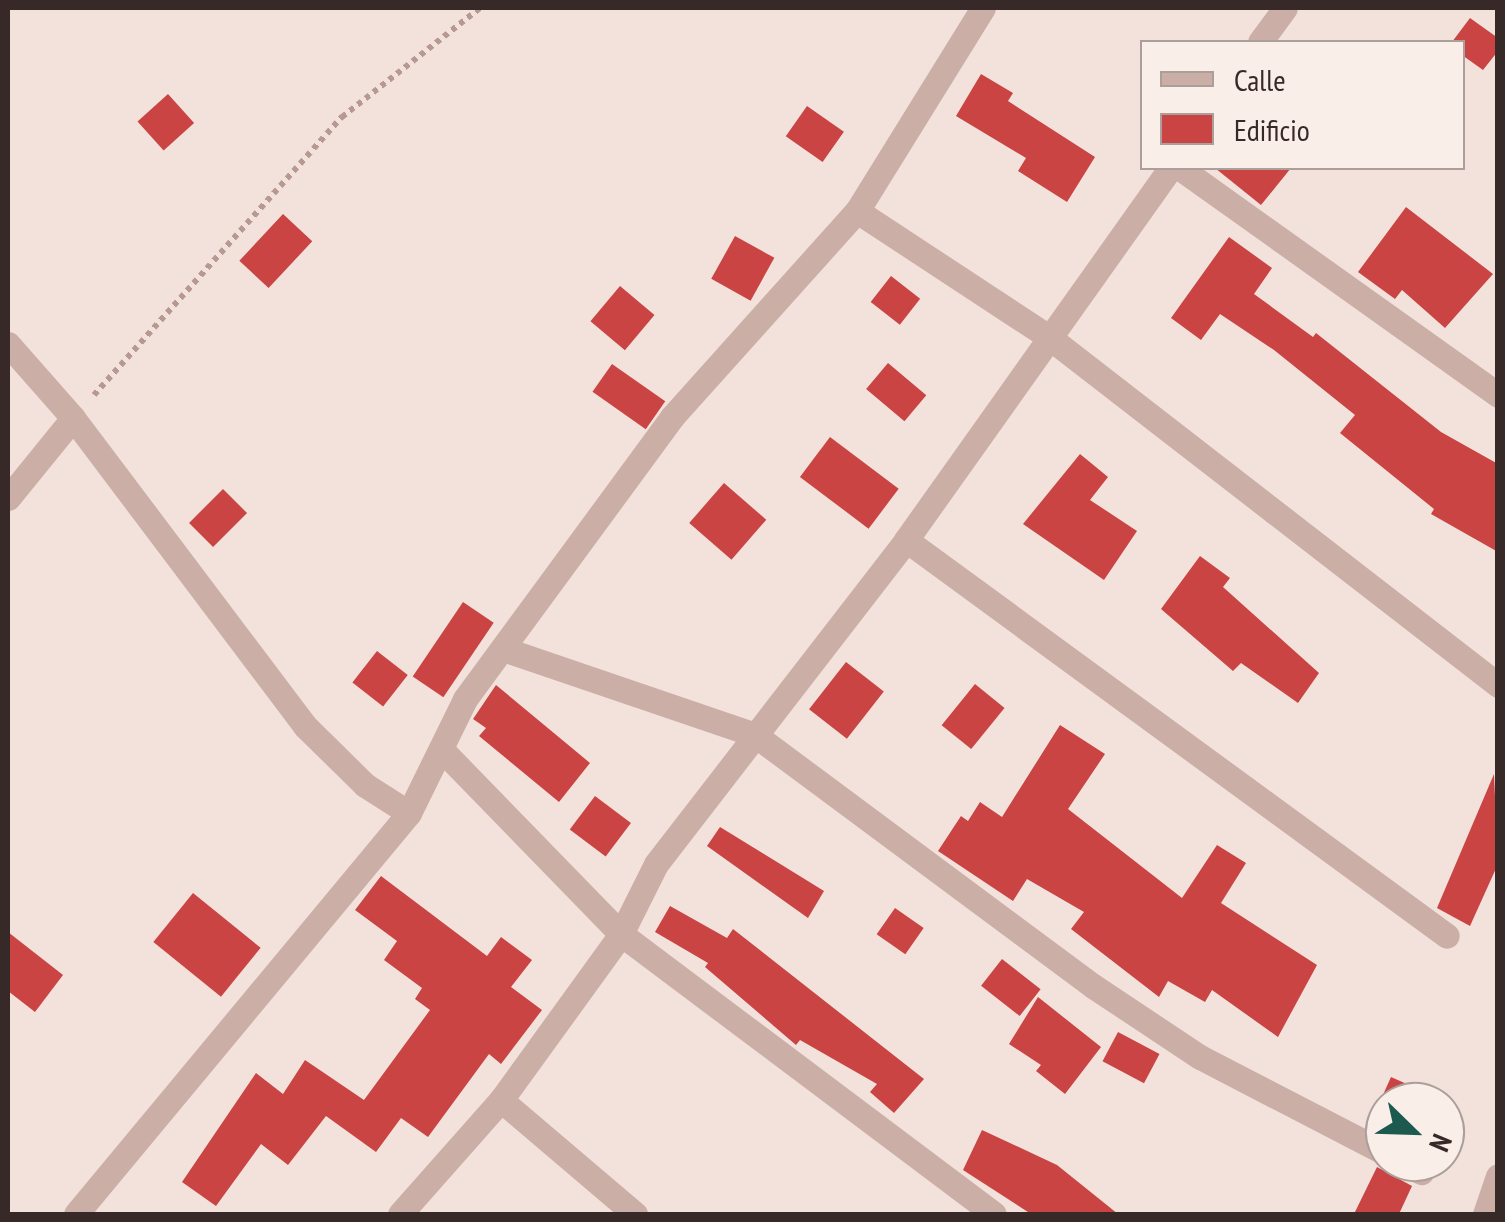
<!DOCTYPE html>
<html>
<head>
<meta charset="utf-8">
<style>
  body { margin:0 }
  #map { position:relative; width:1505px; height:1222px; overflow:hidden; background:#f3e2dc; font-family:"PT Sans Narrow",sans-serif }
  div>[style] { position:absolute }
  [style*='--x'] { left:calc(var(--x)*1px); top:calc(var(--y)*1px); width:calc(var(--w)*1px); rotate:calc(var(--a)*1deg) }
  .building>* { inset:0; background:#c94443; transform-origin:0 0 }
  .path>* { height:6px; margin-top:-3px; transform-origin:0; background:repeating-linear-gradient(90deg,#b79991 0 5px,transparent 0 10px) }
  .street>* { height:25px; margin:-12.5px; padding:0 12.5px; transform-origin:12.5px; border-radius:12.5px; background:#cbafa7 }
  span { translate:-50% -50%; white-space:nowrap; text-align:center; line-height:1.15; -webkit-text-stroke:10px #faeee8; paint-order:stroke }
  .frame { position:absolute; inset:0; border:10px solid #372928; pointer-events:none }
  .legend { position:absolute; left:1140px; top:40px; width:325px; height:130px; box-sizing:border-box; background:#faeee8; border:2px solid #ac9f9b; margin:0; padding:12px 18px; list-style:none; font-size:30px; color:#372928 }
  .legend li { display:flex; align-items:center; gap:20px; height:50px }
  .legend b { width:50px; border:2px solid #ac9f9b }
  .north { position:absolute; left:1365px; top:1082px; width:100px; height:100px; box-sizing:border-box; background:#faeee8; border:2px solid #ac9f9b; border-radius:50%; rotate:113deg; font-size:28px; font-weight:700; line-height:40px; text-align:center; color:#372928 }
  .north::after { content:''; display:block; margin:auto; width:35px; height:45px; background:#1c5a50; clip-path:polygon(50% 0,100% 100%,50% 72%,0 100%) }
</style>
</head>
<body>
<div id="map">
  <div class="building">
    <i style="clip-path:polygon(1470px 18px,1498px 38px,1498px 51px,1483px 70px,1462px 55px,1462px 42px,1452px 42px)"></i>
    <i style="clip-path:polygon(981px 74px,1013px 93px,1008px 101px,1095px 157px,1067px 202px,1018px 171px,1026px 158px,956px 116px)"></i>
    <i style="left:168px;top:94px;width:39px;height:41px;rotate:48deg"></i>
    <i style="left:807px;top:106px;width:45px;height:37px;rotate:35deg"></i>
    <i style="clip-path:polygon(1215px 168px,1291px 168px,1261px 205px)"></i>
    <i style="clip-path:polygon(1406px 207px,1493px 274px,1445px 328px,1402px 290px,1395px 299px,1358px 272px)"></i>
    <i style="left:283px;top:214px;width:40px;height:64px;rotate:43deg"></i>
    <i style="left:735px;top:236px;width:45px;height:49px;rotate:29deg"></i>
    <i style="clip-path:polygon(1229px 237px,1272px 268px,1254px 294px,1313px 337px,1316px 333px,1441px 432px,1498px 464px,1498px 552px,1431px 514px,1434px 509px,1340px 433px,1355px 415px,1274px 350px,1220px 314px,1201px 340px,1171px 318px)"></i>
    <i style="left:891px;top:276px;width:37px;height:33px;rotate:38deg"></i>
    <i style="left:620px;top:286px;width:45px;height:46px;rotate:40deg"></i>
    <i style="left:888px;top:363px;width:50px;height:34px;rotate:40deg"></i>
    <i style="left:612px;top:364px;width:65px;height:34px;rotate:35deg"></i>
    <i style="left:830px;top:437px;width:86px;height:50px;rotate:37deg"></i>
    <i style="clip-path:polygon(1080px 454px,1108px 477px,1090px 500px,1137px 531px,1104px 580px,1023px 524px)"></i>
    <i style="left:724px;top:483px;width:56px;height:53px;rotate:41deg"></i>
    <i style="left:223px;top:489px;width:34px;height:48px;rotate:45deg"></i>
    <i style="clip-path:polygon(1200px 556px,1230px 578px,1223px 587px,1319px 673px,1298px 703px,1241px 663px,1233px 671px,1161px 609px)"></i>
    <i style="left:463px;top:602px;width:37px;height:90px;rotate:34deg"></i>
    <i style="left:377px;top:651px;width:39px;height:40px;rotate:38deg"></i>
    <i style="left:846px;top:662px;width:48px;height:60px;rotate:38deg"></i>
    <i style="left:975px;top:684px;width:38px;height:53px;rotate:39deg"></i>
    <i style="clip-path:polygon(496px 685px,590px 763px,559px 802px,479px 736px,486px 728px,473px 719px)"></i>
    <i style="clip-path:polygon(1060px 725px,1105px 754px,1068px 809px,1182px 898px,1217px 845px,1246px 863px,1221px 903px,1317px 965px,1278px 1037px,1212px 990px,1205px 1002px,1168px 981px,1159px 997px,1071px 929px,1084px 912px,1027px 879px,1013px 901px,938px 851px,961px 816px,968px 821px,980px 802px,1002px 817px)"></i>
    <i style="clip-path:polygon(1494px 774px,1498px 864px,1470px 926px,1437px 908px)"></i>
    <i style="left:595px;top:796px;width:45px;height:42px;rotate:37deg"></i>
    <i style="clip-path:polygon(720px 827px,824px 891px,808px 918px,707px 846px)"></i>
    <i style="clip-path:polygon(381px 876px,487px 956px,501px 937px,532px 960px,511px 987px,542px 1010px,501px 1064px,489px 1054px,428px 1137px,401px 1118px,376px 1152px,326px 1116px,288px 1165px,261px 1144px,216px 1206px,182px 1182px,256px 1073px,283px 1094px,305px 1060px,364px 1100px,430px 1010px,415px 999px,422px 988px,384px 960px,397px 941px,355px 910px)"></i>
    <i style="left:193px;top:893px;width:87px;height:63px;rotate:39deg"></i>
    <i style="clip-path:polygon(670px 906px,727px 938px,733px 929px,924px 1079px,894px 1113px,870px 1092px,877px 1084px,800px 1040px,796px 1045px,705px 967px,708px 963px,655px 932px)"></i>
    <i style="left:895px;top:908px;width:35px;height:32px;rotate:35deg"></i>
    <i style="clip-path:polygon(8px 932px,63px 975px,35px 1012px,8px 991px)"></i>
    <i style="left:1002px;top:959px;width:49px;height:34px;rotate:38deg"></i>
    <i style="clip-path:polygon(1038px 997px,1101px 1047px,1065px 1094px,1036px 1071px,1041px 1065px,1009px 1044px)"></i>
    <i style="left:1118px;top:1032px;width:47px;height:33px;rotate:28deg"></i>
    <i style="clip-path:polygon(1391px 1077px,1450px 1103px,1445px 1113px,1445px 1102px,1385px 1102px,1385px 1135px,1369px 1126px)"></i>
    <i style="clip-path:polygon(982px 1130px,1057px 1165px,1118px 1214px,1031px 1214px,963px 1170px)"></i>
    <i style="clip-path:polygon(1377px 1167px,1412px 1186px,1399px 1214px,1354px 1214px)"></i>
  </div>
  <div class="path">
    <i style="--x:94;--y:395;--w:373;--a:-48.3"></i>
    <i style="--x:342;--y:117;--w:176;--a:-38.3"></i>
  </div>
  <div class="street">
    <i style="--x:1260;--y:42;--w:42;--a:-53.7"></i>
    <i style="--x:1180;--y:168;--w:391;--a:35.5"></i>
    <i style="--x:857;--y:211;--w:231;--a:33.3"></i>
    <i style="--x:1050;--y:338;--w:567;--a:37.76"></i>
    <i style="--x:8;--y:344;--w:98;--a:48.7"></i>
    <i style="--x:73;--y:418;--w:386;--a:53"></i>
    <i style="--x:305;--y:726;--w:84;--a:44.5"></i>
    <i style="--x:365;--y:785;--w:52;--a:32.5"></i>
    <i style="--x:8;--y:498;--w:103;--a:-50.9"></i>
    <i style="--x:906;--y:540;--w:670;--a:36.2"></i>
    <i style="--x:503;--y:649;--w:266;--a:18.8"></i>
    <i style="--x:755;--y:735;--w:421;--a:36.6"></i>
    <i style="--x:1093;--y:986;--w:128;--a:33.6"></i>
    <i style="--x:1200;--y:1057;--w:208;--a:27.4"></i>
    <i style="--x:443;--y:751;--w:255;--a:45.8"></i>
    <i style="--x:621;--y:934;--w:466;--a:36.9"></i>
    <i style="--x:501;--y:1100;--w:176;--a:40.4"></i>
    <i style="--x:1403;--y:1162;--w:21;--a:29"></i>
    <i style="--x:76;--y:1214;--w:521;--a:-50.29"></i>
    <i style="--x:409;--y:813;--w:127;--a:-63.8"></i>
    <i style="--x:465;--y:699;--w:350;--a:-53.7"></i>
    <i style="--x:672;--y:417;--w:277;--a:-48.1"></i>
    <i style="--x:857;--y:211;--w:239;--a:-58.2"></i>
    <i style="--x:400;--y:1214;--w:152;--a:-48.5"></i>
    <i style="--x:501;--y:1100;--w:205;--a:-54.1"></i>
    <i style="--x:621;--y:934;--w:78;--a:-63.4"></i>
    <i style="--x:656;--y:864;--w:409;--a:-52.3"></i>
    <i style="--x:906;--y:540;--w:456;--a:-54.6"></i>
    <i style="--x:1485;--y:1214;--w:40;--a:-71.1"></i>
  </div>
  <div class="frame"></div>
  <ul class="legend">
  <li><b style="height:12px;background:#cbafa7"></b>Calle</li>
  <li><b style="height:28px;background:#c94443"></b>Edificio</li>
  </ul>
  <div class="north">N</div>
</div>
</body>
</html>
